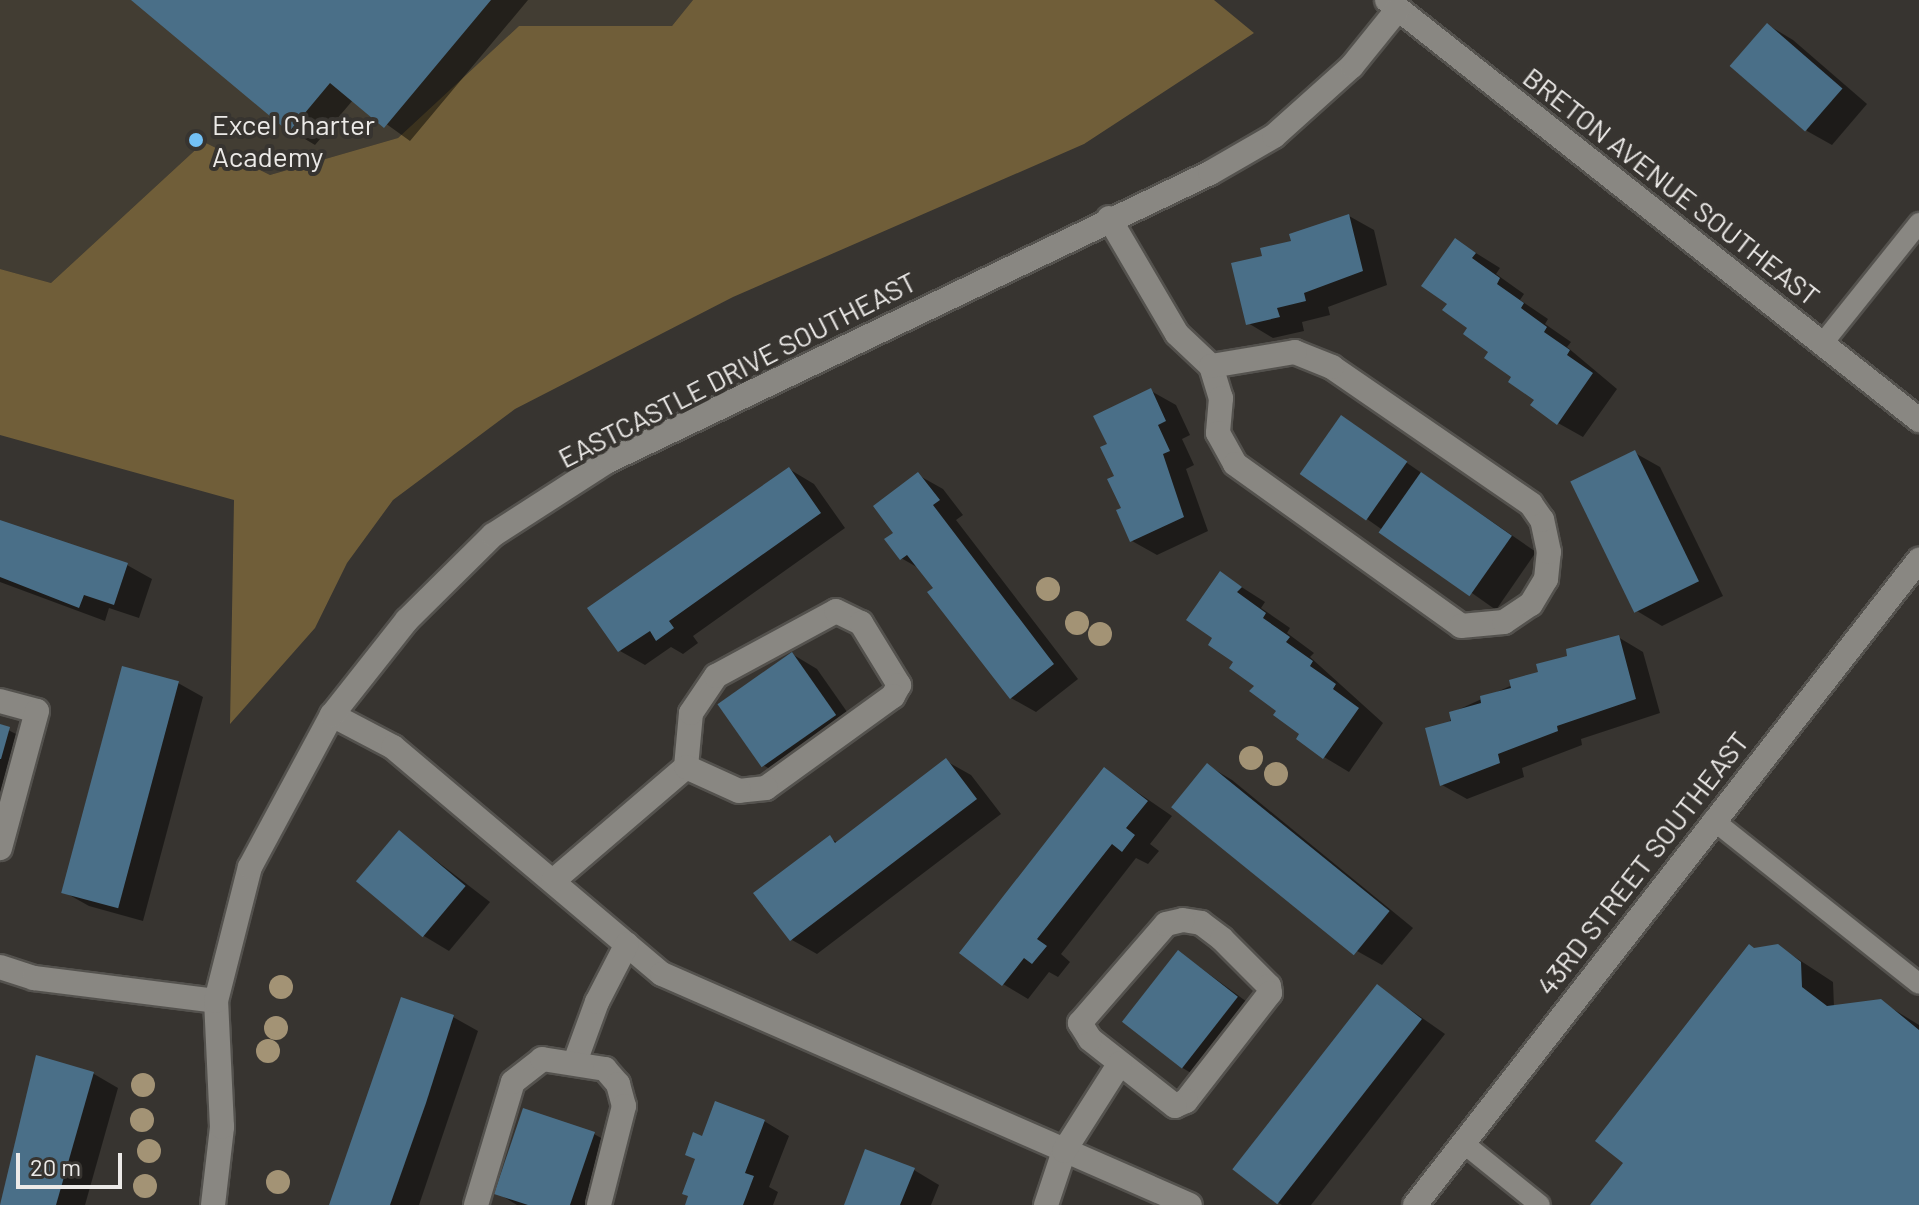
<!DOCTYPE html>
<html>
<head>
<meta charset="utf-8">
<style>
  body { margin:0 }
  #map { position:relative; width:1919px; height:1205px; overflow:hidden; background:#373430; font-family:Barlow,sans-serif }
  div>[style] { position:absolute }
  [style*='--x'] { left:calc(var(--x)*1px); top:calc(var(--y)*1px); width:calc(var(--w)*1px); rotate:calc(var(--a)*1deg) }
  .built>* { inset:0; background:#423d33 }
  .forest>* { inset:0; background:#705e39 }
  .shadow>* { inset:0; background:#0007 }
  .building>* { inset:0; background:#4a6f88; transform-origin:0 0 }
  .roads { filter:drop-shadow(2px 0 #54524e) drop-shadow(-2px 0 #54524e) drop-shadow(0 2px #54524e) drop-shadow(0 -2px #54524e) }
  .lane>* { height:20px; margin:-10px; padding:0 10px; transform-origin:10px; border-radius:10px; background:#898782 }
  .street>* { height:24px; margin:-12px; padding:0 12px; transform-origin:12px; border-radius:12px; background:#898782 }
  .secondary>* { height:24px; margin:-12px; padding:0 12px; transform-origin:12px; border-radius:12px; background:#898782 }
  .trees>* { width:24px; height:24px; margin:-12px; border-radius:50%; background:#a39375 }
  .dots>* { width:22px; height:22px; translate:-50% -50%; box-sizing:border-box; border:4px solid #373430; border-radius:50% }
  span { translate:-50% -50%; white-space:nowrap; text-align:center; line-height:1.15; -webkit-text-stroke:8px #373430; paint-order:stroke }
  .poi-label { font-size:28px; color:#eceae8 }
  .left { translate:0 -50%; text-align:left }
  .street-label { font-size:28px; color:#eceae8 }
  .scale { position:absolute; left:16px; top:1153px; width:106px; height:36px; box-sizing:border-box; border:4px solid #eceae8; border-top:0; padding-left:10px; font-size:24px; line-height:28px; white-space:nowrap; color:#eceae8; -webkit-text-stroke:6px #373430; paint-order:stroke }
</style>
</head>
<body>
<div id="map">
  <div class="built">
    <i style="clip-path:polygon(0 0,693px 0,672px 26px,519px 26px,398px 138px,270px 175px,204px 142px,51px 283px,0 269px)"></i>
  </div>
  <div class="forest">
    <i style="clip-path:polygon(693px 0,1214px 0,1254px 33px,1084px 144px,733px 297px,515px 409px,393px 500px,347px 563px,315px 628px,230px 724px,234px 500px,0 435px,0 269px,51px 283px,204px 142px,270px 175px,398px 138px,519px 26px,672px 26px)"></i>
  </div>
  <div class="shadow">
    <i style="clip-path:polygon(134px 0,528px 0,410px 141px,353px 100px,315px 145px,290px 130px)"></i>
    <i style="clip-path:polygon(1768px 25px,1793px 40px,1867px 104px,1832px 145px,1807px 131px)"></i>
    <i style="clip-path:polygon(1349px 216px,1374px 230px,1387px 285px,1328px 307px,1330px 315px,1302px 322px,1304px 331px,1273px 338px,1248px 323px,1264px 258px)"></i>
    <i style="clip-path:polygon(1455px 240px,1500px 268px,1496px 274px,1524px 294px,1520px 300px,1548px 319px,1545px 324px,1571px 342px,1567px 347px,1617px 389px,1583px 437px,1558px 423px,1449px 304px)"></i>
    <i style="clip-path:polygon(1151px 391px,1176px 405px,1190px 435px,1182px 439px,1194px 465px,1186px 469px,1208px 531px,1157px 555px,1132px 541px,1110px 445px)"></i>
    <i style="clip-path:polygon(1342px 418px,1536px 552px,1496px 610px,1367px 519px)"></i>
    <i style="clip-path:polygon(1635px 453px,1660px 467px,1723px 596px,1662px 626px,1637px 611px)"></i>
    <i style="clip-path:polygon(789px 469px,814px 484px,845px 528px,693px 636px,698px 643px,683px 654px,671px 647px,645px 665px,620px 651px)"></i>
    <i style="clip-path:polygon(918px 475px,943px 489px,963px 515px,956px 520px,1078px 679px,1036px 712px,1011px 698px,922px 570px,901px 558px,896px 533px)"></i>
    <i style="clip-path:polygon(0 522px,127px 565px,152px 579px,139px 618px,109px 608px,105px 621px,0 582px)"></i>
    <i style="clip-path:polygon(1221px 574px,1265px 602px,1261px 608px,1290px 628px,1287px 633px,1314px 653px,1310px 657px,1383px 723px,1349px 772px,1324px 757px,1215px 638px)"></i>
    <i style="clip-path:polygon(1618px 637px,1643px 652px,1660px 713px,1581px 739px,1582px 745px,1522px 768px,1524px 777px,1467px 799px,1442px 785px,1451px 713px)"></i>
    <i style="clip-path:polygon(792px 654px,817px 669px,859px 729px,788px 780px,763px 765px)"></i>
    <i style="clip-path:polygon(178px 683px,203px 697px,143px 921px,89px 906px,64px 892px)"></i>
    <i style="clip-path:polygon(0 726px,34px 743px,0 825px)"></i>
    <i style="clip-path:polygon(946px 761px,971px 775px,1001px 814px,817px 954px,792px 940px,830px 838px,838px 843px)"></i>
    <i style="clip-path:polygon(1207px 765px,1232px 780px,1413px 928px,1382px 965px,1357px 951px)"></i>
    <i style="clip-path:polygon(1105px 770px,1172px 816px,1150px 844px,1159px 851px,1148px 864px,1136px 858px,1061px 954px,1070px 962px,1058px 977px,1049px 972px,1028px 999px,1003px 984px)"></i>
    <i style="clip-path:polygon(399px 832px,490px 902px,449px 951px,424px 936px)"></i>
    <i style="clip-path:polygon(1778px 946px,1833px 982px,1834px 1007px,1880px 1001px,1919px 1025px,1919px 1205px,1593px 1205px,1626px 1163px,1755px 950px)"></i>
    <i style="clip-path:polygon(1179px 952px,1262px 1013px,1206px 1082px,1181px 1067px)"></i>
    <i style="clip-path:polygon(1378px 987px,1445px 1034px,1311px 1205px,1282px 1205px,1277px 1202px)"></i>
    <i style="clip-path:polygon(453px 1017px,478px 1031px,419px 1205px,331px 1205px)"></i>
    <i style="clip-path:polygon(37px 1058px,94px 1074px,118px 1088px,85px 1205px,1px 1205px)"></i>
    <i style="clip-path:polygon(764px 1121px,789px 1136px,769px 1187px,778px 1192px,773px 1205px,687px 1205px,703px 1138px)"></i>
    <i style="clip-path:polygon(594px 1134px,619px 1148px,600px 1205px,517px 1205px,497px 1193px)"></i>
    <i style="clip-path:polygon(914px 1170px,939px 1185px,931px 1205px,846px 1205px)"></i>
  </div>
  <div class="building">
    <i style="clip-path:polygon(131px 0,491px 0,384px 128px,330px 83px,289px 132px)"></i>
    <i style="left:1767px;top:23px;width:100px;height:57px;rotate:41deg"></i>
    <i style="clip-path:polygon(1349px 214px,1363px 271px,1304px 293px,1306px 301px,1277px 308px,1280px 317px,1246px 325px,1231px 263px,1262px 256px,1260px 248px,1291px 241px,1289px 234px)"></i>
    <i style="clip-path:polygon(1455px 238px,1476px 253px,1472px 258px,1500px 278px,1497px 284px,1524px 303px,1521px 308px,1547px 327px,1544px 332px,1570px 350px,1567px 355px,1593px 373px,1557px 425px,1530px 405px,1534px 400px,1508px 382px,1511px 377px,1484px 358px,1488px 352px,1463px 334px,1467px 328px,1442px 310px,1447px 304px,1421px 286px)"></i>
    <i style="clip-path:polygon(1151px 388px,1166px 421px,1158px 425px,1170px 451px,1163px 454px,1184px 517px,1130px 542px,1116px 510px,1121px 508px,1107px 479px,1114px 476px,1100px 447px,1107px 444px,1093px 416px)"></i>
    <i style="left:1341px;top:415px;width:81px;height:72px;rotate:35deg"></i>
    <i style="left:1635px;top:450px;width:146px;height:72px;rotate:64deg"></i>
    <i style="clip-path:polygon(789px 467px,821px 513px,669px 621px,674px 628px,656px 641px,650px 631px,618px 652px,587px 608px)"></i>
    <i style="clip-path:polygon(918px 472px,940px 500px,933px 505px,1054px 664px,1010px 699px,927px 592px,933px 588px,907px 555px,900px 560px,884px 539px,893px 533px,873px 506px)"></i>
    <i style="left:1421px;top:472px;width:111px;height:74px;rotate:35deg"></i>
    <i style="clip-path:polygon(0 520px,128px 563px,114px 605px,84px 595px,79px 608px,0 577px)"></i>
    <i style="clip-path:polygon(1220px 571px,1242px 587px,1237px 592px,1266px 613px,1263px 618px,1290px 637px,1286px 642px,1313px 661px,1310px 666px,1336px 684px,1333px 689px,1359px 708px,1323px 759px,1296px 739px,1299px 734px,1273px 715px,1276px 711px,1249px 691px,1254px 686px,1229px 668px,1233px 662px,1208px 645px,1212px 638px,1186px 620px)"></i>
    <i style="clip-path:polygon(1619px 635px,1636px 699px,1557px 726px,1558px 731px,1498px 754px,1500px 763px,1440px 786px,1425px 728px,1451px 721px,1449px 712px,1481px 703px,1480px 696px,1511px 688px,1509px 680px,1538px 672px,1536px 664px,1567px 656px,1566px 649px)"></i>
    <i style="left:792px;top:652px;width:77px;height:91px;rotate:55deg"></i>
    <i style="left:122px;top:666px;width:59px;height:235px;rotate:15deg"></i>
    <i style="clip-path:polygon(0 724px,10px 727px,1px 759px,0 759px)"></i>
    <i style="clip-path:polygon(946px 758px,977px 799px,790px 941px,753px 893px,830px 835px,835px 843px)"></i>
    <i style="left:1207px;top:763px;width:235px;height:57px;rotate:39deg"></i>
    <i style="clip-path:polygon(1104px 767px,1148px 801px,1126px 828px,1135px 835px,1122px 852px,1112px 844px,1037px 939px,1047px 946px,1032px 964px,1024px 958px,1002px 986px,959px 953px)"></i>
    <i style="left:399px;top:830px;width:87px;height:67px;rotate:40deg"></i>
    <i style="clip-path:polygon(1749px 944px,1754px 948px,1778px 944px,1801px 962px,1802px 987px,1827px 1006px,1881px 999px,1919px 1030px,1919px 1205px,1590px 1205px,1623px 1163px,1595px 1141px)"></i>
    <i style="left:1178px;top:950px;width:76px;height:91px;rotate:38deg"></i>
    <i style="left:1377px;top:984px;width:57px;height:235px;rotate:38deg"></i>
    <i style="clip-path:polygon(401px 997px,454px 1015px,426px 1103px,390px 1205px,329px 1205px)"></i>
    <i style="clip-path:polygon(36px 1055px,94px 1072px,56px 1205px,0 1205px)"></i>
    <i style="clip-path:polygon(715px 1101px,765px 1120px,745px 1173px,754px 1176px,743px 1205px,685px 1205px,688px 1196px,682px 1194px,695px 1159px,685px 1155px,693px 1132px,702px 1136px)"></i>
    <i style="clip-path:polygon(523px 1108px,595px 1132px,570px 1205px,528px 1205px,494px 1194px)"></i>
    <i style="clip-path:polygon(865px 1149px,915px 1168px,900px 1205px,844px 1205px)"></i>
  </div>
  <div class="roads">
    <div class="lane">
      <i style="--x:1823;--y:343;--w:154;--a:-51.3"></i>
      <i style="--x:1713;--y:820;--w:263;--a:38.5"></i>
      <i style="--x:1462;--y:1142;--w:100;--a:38.9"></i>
    </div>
    <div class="street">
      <i style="--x:1109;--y:218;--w:134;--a:59.6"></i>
      <i style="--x:1177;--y:334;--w:47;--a:43.3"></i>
      <i style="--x:1211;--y:366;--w:34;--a:73"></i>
      <i style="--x:1221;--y:398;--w:35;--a:95"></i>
      <i style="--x:1218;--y:433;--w:35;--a:61"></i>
      <i style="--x:1235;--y:464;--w:278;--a:35.6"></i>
      <i style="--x:1461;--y:626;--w:43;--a:-5.3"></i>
      <i style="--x:1504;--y:622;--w:32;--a:-34"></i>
      <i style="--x:1531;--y:604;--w:29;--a:-59"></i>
      <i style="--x:1546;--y:579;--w:27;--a:-84"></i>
      <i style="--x:1549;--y:552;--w:33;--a:-102"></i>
      <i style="--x:1542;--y:520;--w:19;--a:-125"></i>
      <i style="--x:1531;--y:504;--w:242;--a:-145.5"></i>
      <i style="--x:1332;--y:367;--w:40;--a:-158"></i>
      <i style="--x:1295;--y:352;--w:85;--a:170.5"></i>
      <i style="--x:0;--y:701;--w:38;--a:15"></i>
      <i style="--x:37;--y:711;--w:142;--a:105.1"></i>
      <i style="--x:332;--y:715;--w:69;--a:27.7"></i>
      <i style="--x:393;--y:747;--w:352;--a:40.2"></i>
      <i style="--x:662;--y:974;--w:576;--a:23.63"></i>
      <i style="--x:553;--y:881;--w:175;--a:-40.6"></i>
      <i style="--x:686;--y:767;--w:54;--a:-84.7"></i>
      <i style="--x:691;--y:713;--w:45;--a:-56"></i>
      <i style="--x:716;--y:676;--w:136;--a:-28.4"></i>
      <i style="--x:836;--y:611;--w:28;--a:26"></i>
      <i style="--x:861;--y:623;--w:73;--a:58.5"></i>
      <i style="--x:899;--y:685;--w:13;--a:119"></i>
      <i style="--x:893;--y:696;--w:157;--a:144.1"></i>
      <i style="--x:766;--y:788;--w:27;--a:174"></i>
      <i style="--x:739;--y:791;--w:58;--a:-155.6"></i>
      <i style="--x:1183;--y:920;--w:18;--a:9"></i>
      <i style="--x:1201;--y:923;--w:26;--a:37"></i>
      <i style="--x:1222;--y:939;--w:66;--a:45"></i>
      <i style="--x:1269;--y:986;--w:7;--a:82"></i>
      <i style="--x:1270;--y:993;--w:137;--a:127.9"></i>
      <i style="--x:1186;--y:1101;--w:12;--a:156"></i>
      <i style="--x:1175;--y:1106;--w:108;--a:-141.8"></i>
      <i style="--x:1090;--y:1039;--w:19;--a:-122"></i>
      <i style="--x:1080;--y:1023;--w:131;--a:-49"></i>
      <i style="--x:1166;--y:924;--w:17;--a:-13"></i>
      <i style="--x:0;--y:967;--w:36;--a:18"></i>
      <i style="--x:34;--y:978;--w:183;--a:7.2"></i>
      <i style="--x:575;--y:1062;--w:64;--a:-69.9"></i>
      <i style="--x:597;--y:1002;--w:65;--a:-62.7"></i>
      <i style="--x:476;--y:1205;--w:128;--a:-73.3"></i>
      <i style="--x:513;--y:1082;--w:37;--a:-38"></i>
      <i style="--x:542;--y:1059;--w:64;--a:9"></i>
      <i style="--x:605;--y:1069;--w:20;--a:49"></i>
      <i style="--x:618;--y:1084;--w:23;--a:75"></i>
      <i style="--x:624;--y:1106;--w:102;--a:104.2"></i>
      <i style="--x:1046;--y:1205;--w:57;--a:-71.6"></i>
      <i style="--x:1064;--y:1151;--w:104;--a:-57.5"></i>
    </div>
    <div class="secondary">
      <i style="--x:1387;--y:0;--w:678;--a:38.29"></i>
      <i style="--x:213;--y:1205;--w:79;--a:-83.4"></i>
      <i style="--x:222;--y:1127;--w:126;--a:-92.7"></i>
      <i style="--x:216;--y:1001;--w:138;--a:-75.8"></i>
      <i style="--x:250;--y:867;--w:173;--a:-61.7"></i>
      <i style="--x:332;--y:715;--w:121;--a:-51.7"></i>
      <i style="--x:407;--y:620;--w:121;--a:-44.7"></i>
      <i style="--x:493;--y:535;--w:137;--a:-32.8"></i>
      <i style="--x:608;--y:461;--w:667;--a:-25.57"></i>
      <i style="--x:1210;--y:173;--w:74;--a:-30"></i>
      <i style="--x:1274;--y:136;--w:105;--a:-41.9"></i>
      <i style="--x:1352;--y:66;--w:73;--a:-51.1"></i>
      <i style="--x:1415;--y:1205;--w:819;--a:-52"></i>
    </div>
  </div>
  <div class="trees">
    <i style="left:1048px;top:589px"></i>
    <i style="left:1077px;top:623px"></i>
    <i style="left:1100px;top:634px"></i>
    <i style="left:1251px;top:758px"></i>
    <i style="left:1276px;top:774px"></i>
    <i style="left:281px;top:987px"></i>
    <i style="left:276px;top:1028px"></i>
    <i style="left:268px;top:1051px"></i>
    <i style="left:143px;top:1085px"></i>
    <i style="left:142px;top:1120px"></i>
    <i style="left:149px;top:1151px"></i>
    <i style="left:278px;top:1182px"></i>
    <i style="left:145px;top:1186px"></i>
  </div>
  <div class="dots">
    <i style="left:196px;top:140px;background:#73c1f6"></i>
  </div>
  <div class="poi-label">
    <span class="left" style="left:212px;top:140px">Excel Charter<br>Academy</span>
  </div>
  <div class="street-label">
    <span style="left:1672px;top:186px;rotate:38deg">BRETON AVENUE SOUTHEAST</span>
    <span style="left:737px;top:369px;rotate:-27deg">EASTCASTLE DRIVE SOUTHEAST</span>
    <span style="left:1642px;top:863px;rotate:-52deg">43RD STREET SOUTHEAST</span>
  </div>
  <div class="scale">20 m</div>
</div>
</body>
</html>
